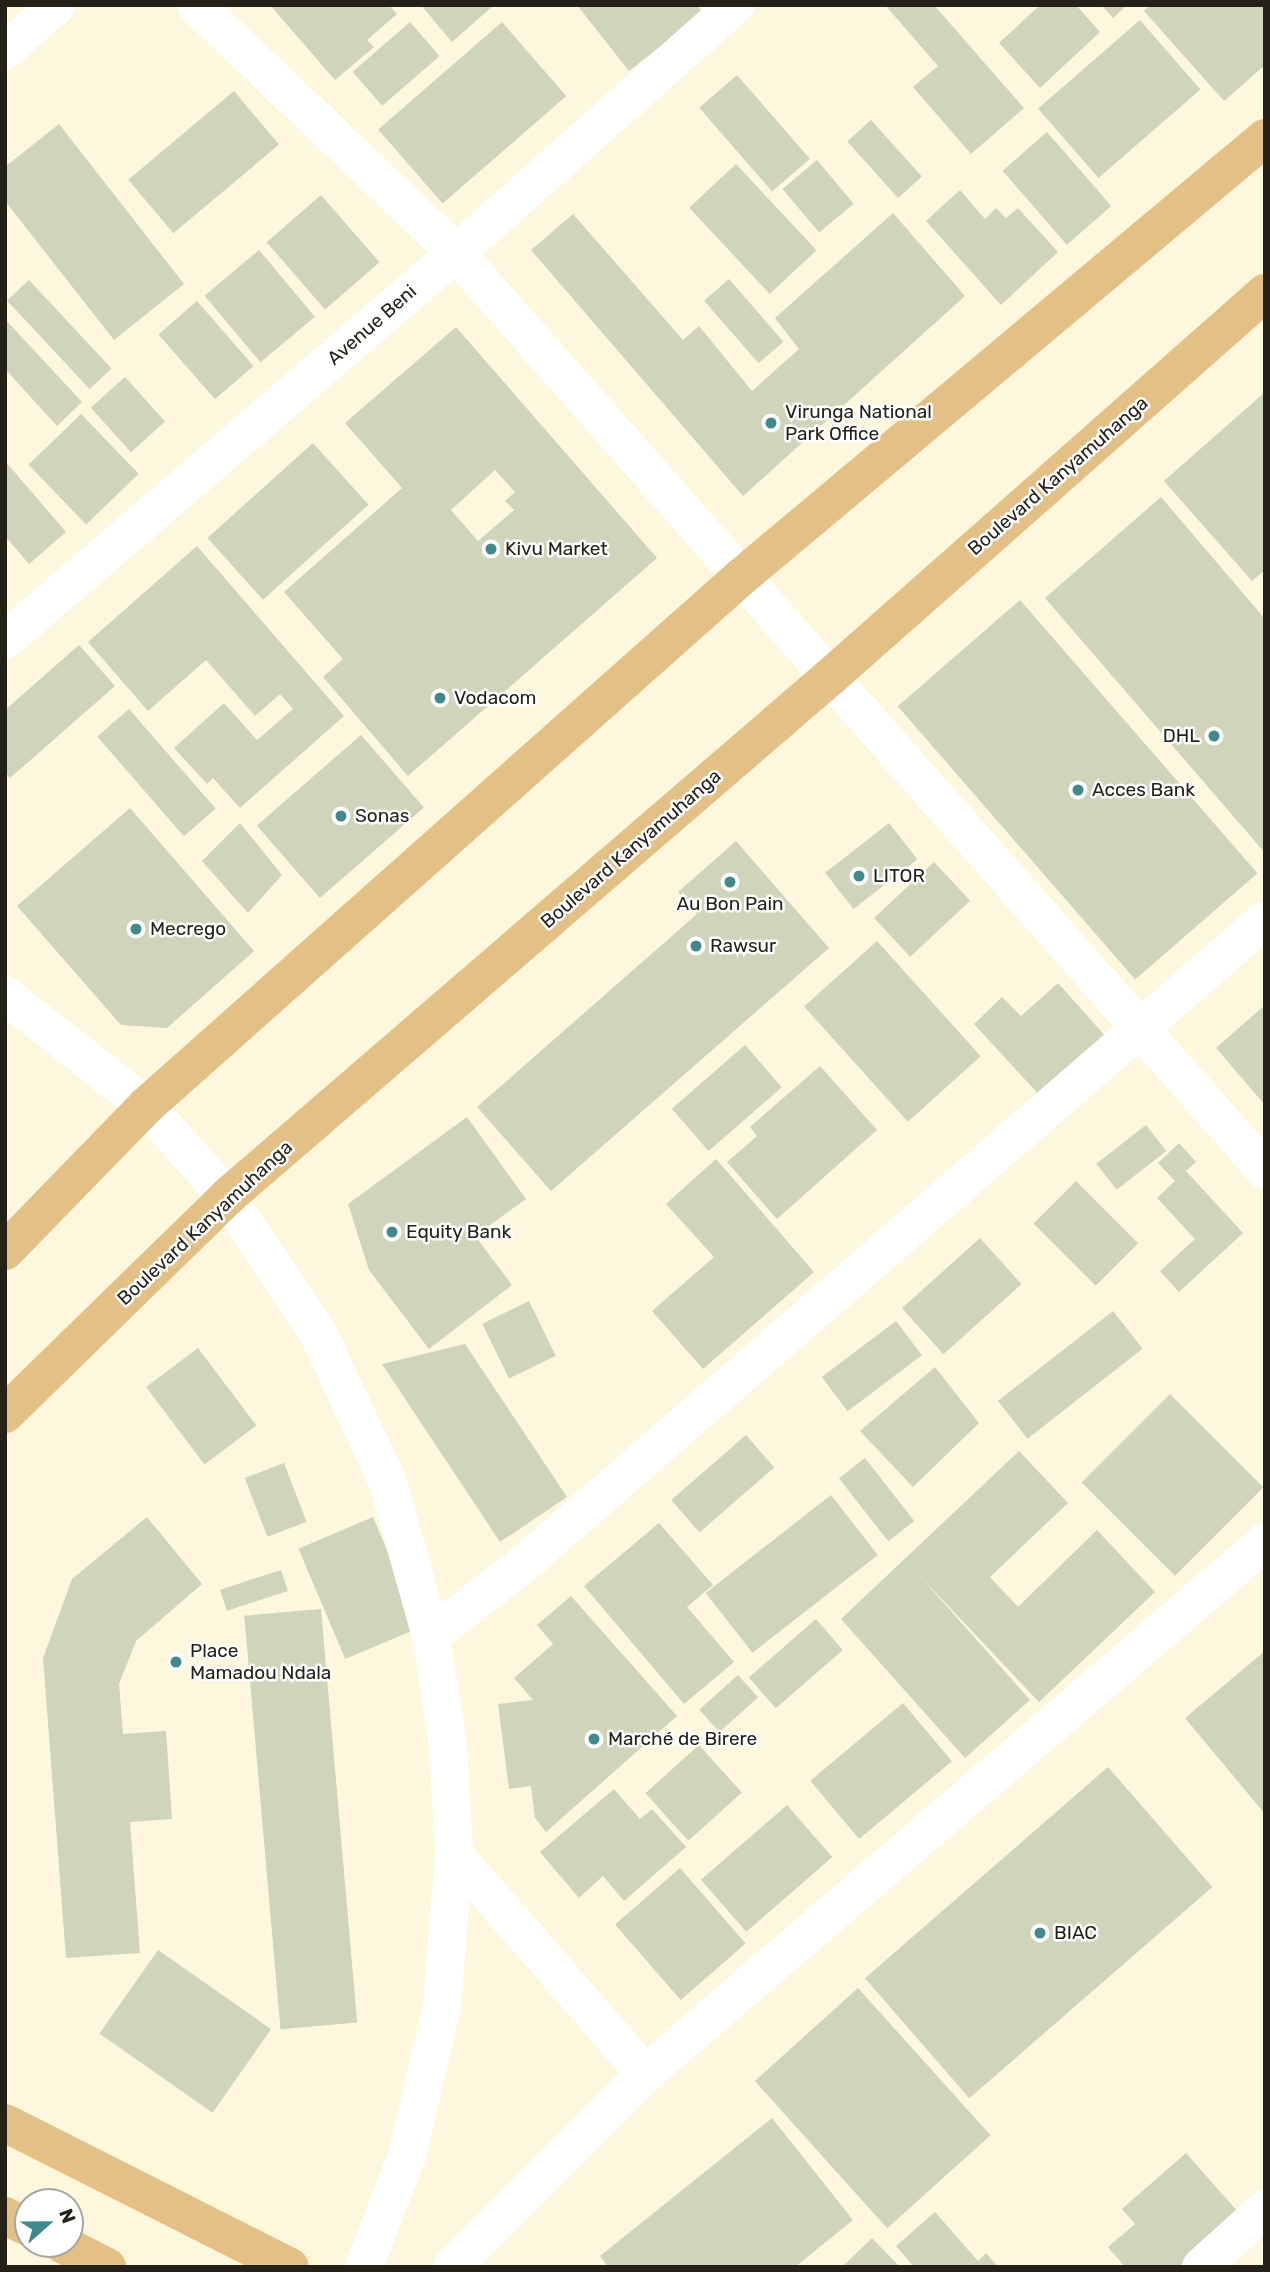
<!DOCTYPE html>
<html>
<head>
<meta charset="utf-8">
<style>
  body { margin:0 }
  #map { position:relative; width:1270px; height:2272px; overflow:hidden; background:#fdf7dd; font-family:Rubik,sans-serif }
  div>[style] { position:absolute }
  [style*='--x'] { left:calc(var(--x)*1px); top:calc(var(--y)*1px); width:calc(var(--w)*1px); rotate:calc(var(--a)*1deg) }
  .building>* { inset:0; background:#cfd4ba; transform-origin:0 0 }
  .minor>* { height:38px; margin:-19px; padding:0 19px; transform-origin:19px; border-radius:19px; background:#fff }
  .major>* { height:38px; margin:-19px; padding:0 19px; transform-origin:19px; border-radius:19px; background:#e3c086 }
  .dots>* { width:19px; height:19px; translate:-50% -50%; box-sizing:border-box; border:4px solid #fff; border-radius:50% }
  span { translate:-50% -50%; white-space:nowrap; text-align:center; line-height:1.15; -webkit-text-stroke:5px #fff; paint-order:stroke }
  .street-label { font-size:19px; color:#242118 }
  .poi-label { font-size:19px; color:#242118 }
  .left { translate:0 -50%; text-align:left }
  .right { translate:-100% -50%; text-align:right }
  .frame { position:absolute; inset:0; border:7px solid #242118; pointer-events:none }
  .north { position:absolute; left:14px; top:2188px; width:70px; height:70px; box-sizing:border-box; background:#fff; border:2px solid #a7a6a3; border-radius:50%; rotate:69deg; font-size:19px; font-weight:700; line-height:28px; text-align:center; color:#242118 }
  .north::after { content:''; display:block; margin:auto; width:24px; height:32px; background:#41898b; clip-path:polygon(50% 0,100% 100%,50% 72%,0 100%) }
</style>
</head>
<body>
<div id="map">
  <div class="building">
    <i style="clip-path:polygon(270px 5px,389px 5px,397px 14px,367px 40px,374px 47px,335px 80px)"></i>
    <i style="clip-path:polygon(421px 5px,494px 5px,452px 42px)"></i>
    <i style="clip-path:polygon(577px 5px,697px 5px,703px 13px,629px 71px)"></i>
    <i style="clip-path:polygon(885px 5px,934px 5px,1024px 108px,971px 154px,913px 87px,938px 66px)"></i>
    <i style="clip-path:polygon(1040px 5px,1076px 5px,1100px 32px,1040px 88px,999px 43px)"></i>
    <i style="clip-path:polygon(1101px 5px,1127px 5px,1113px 18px)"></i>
    <i style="clip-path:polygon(1150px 5px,1265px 5px,1265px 65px,1224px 101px,1144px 11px)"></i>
    <i style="left:1140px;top:20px;width:92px;height:135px;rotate:49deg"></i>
    <i style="left:410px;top:22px;width:45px;height:76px;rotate:49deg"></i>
    <i style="left:502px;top:22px;width:98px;height:164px;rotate:49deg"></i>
    <i style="left:737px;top:75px;width:111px;height:50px;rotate:49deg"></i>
    <i style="left:234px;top:91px;width:70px;height:138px;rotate:50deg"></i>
    <i style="left:871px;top:120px;width:76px;height:32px;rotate:48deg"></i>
    <i style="clip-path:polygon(59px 124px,184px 284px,114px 340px,5px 201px,5px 167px)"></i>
    <i style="left:1047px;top:132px;width:98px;height:59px;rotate:49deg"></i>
    <i style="left:817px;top:160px;width:57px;height:45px;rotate:50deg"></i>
    <i style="left:736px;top:164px;width:118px;height:64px;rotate:47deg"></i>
    <i style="clip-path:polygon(960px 190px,985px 219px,996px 208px,1006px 218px,1018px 208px,1058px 252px,1001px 305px,926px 221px)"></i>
    <i style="left:321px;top:195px;width:89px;height:72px;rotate:49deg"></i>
    <i style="clip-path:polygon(893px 213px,965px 296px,743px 496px,531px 250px,573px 214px,683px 340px,699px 326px,752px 391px,799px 349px,775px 318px)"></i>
    <i style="left:259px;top:250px;width:87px;height:71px;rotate:50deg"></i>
    <i style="left:729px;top:279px;width:83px;height:33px;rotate:49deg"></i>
    <i style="left:29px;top:280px;width:121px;height:30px;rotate:47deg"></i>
    <i style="left:197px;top:301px;width:86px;height:51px;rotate:49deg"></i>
    <i style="clip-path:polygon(5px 319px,82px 402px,57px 426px,5px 369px)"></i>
    <i style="clip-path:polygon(evenodd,456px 327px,657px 558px,408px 776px,323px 677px,343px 659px,284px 592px,402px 488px,345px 423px,456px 327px,495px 470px,515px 492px,505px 501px,514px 510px,478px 541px,451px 510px,495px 470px)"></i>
    <i style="left:125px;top:377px;width:60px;height:46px;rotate:48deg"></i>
    <i style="clip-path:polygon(1265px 392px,1265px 570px,1252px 581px,1164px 481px)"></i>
    <i style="left:81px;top:414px;width:83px;height:73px;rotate:46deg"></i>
    <i style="left:313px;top:443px;width:83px;height:142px;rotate:48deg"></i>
    <i style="clip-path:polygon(5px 461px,66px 532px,29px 564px,5px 536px)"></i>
    <i style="clip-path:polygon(1161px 497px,1265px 619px,1265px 853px,1045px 598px)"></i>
    <i style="clip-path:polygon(197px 546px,344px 716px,240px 808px,213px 778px,207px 784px,174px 748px,224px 703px,257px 740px,293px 709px,280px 694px,255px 716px,206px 660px,148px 711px,88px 642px)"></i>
    <i style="left:1020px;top:600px;width:362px;height:162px;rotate:49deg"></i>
    <i style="clip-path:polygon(79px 645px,115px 686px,10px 778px,5px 772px,5px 710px)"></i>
    <i style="left:129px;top:709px;width:132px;height:42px;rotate:49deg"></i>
    <i style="left:361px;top:735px;width:96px;height:138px;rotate:49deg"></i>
    <i style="clip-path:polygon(130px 808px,254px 951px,167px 1028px,121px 1025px,17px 906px)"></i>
    <i style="clip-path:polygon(240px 823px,282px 875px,248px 913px,202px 861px)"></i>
    <i style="left:889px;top:823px;width:46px;height:81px;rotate:52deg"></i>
    <i style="clip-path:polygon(736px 841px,829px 948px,551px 1191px,477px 1107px,697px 914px,678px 892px)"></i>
    <i style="left:934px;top:862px;width:53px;height:82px;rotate:47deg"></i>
    <i style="left:877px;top:941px;width:155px;height:98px;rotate:48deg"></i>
    <i style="clip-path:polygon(1058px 983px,1108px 1039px,1042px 1098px,974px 1024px,1002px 997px,1021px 1016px)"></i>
    <i style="clip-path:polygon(1265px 1005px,1265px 1105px,1216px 1048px)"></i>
    <i style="left:745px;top:1045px;width:56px;height:97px;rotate:49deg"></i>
    <i style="clip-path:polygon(820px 1066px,877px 1130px,777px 1219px,727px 1162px,757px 1136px,750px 1127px)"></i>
    <i style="clip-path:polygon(467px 1117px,526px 1199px,475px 1236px,512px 1285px,429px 1349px,369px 1270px,348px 1204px)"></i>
    <i style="left:1146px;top:1125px;width:33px;height:63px;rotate:52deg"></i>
    <i style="clip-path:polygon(1179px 1143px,1196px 1162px,1186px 1171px,1243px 1233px,1179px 1292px,1160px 1271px,1195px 1239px,1157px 1198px,1175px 1181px,1158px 1163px)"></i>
    <i style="clip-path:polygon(716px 1159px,814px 1272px,703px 1369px,652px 1311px,714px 1257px,666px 1204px)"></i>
    <i style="left:1076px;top:1181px;width:88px;height:60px;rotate:45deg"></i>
    <i style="left:980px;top:1238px;width:62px;height:105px;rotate:48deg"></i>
    <i style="left:529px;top:1301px;width:61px;height:52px;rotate:64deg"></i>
    <i style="left:1113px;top:1311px;width:48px;height:146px;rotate:52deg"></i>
    <i style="left:896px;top:1321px;width:43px;height:93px;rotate:53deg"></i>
    <i style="clip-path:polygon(465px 1344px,567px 1497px,500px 1542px,382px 1364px)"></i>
    <i style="left:198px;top:1348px;width:97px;height:65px;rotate:53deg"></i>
    <i style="clip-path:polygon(935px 1367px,979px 1423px,913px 1487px,860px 1431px)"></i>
    <i style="left:1170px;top:1394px;width:132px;height:125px;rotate:45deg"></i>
    <i style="left:746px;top:1435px;width:43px;height:99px;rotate:49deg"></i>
    <i style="clip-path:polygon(1019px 1451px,1068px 1503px,990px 1577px,1018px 1607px,1097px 1530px,1155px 1592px,1039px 1702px,919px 1575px,1030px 1700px,965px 1758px,841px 1619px)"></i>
    <i style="left:865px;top:1458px;width:80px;height:33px;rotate:52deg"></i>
    <i style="left:284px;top:1463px;width:63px;height:42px;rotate:69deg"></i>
    <i style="left:831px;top:1495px;width:76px;height:159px;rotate:52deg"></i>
    <i style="clip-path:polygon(147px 1517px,202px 1584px,136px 1641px,119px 1684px,123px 1734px,166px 1731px,172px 1819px,130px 1822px,140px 1953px,66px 1958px,43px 1658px,72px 1579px)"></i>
    <i style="left:373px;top:1517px;width:120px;height:81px;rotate:67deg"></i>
    <i style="clip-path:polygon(659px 1523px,713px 1585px,687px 1607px,734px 1662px,684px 1704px,584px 1586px)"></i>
    <i style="left:281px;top:1570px;width:22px;height:64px;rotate:72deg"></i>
    <i style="clip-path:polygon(571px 1596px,677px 1716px,546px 1832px,535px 1818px,531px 1786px,509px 1789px,498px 1704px,533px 1700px,514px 1678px,553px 1644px,537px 1625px)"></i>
    <i style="left:321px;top:1609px;width:415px;height:77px;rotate:85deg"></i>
    <i style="left:816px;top:1619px;width:41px;height:89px;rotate:49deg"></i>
    <i style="clip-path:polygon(1265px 1651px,1265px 1814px,1185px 1718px)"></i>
    <i style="left:738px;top:1675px;width:30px;height:52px;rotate:48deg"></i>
    <i style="left:903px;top:1703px;width:76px;height:121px;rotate:50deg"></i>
    <i style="left:699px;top:1745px;width:64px;height:72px;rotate:48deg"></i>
    <i style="left:1108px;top:1767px;width:159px;height:322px;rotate:49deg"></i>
    <i style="clip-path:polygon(614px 1789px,640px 1819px,652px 1809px,686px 1847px,624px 1901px,603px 1876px,579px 1898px,540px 1852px)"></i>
    <i style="left:787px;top:1805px;width:69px;height:114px;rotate:49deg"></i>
    <i style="left:680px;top:1868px;width:100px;height:86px;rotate:49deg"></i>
    <i style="left:158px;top:1950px;width:138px;height:102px;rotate:35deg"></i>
    <i style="left:858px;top:1988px;width:198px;height:139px;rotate:48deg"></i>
    <i style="clip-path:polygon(772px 2118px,853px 2220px,795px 2267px,608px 2267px,600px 2256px)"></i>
    <i style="clip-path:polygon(1186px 2153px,1239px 2213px,1179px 2267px,1125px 2267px,1108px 2247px,1135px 2224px,1122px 2209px)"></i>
    <i style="clip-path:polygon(935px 2212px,978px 2261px,986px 2253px,998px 2267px,914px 2267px,896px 2246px)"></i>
    <i style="clip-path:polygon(872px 2238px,900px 2267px,842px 2267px)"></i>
  </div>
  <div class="minor">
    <i style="--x:196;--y:5;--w:359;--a:43.6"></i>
    <i style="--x:456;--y:253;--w:1223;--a:48.58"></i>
    <i style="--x:5;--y:51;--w:69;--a:-42"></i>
    <i style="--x:5;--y:640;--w:594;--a:-40.63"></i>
    <i style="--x:456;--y:253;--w:373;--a:-41.6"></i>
    <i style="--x:5;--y:995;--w:179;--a:38.2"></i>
    <i style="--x:146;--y:1106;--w:122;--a:48.3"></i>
    <i style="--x:227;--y:1197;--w:164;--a:56.2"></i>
    <i style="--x:318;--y:1333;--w:162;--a:64.9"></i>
    <i style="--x:387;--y:1480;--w:162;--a:74.2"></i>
    <i style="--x:431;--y:1636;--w:110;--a:81.1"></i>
    <i style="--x:448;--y:1745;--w:109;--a:86.8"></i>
    <i style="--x:454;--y:1854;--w:152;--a:94.5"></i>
    <i style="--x:442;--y:2006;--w:154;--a:103.1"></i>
    <i style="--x:407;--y:2156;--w:119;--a:111.2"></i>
    <i style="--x:431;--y:1636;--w:115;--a:-38"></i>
    <i style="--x:522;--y:1565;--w:984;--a:-40.96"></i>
    <i style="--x:454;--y:1854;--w:291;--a:49"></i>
    <i style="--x:452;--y:2267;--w:273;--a:-45"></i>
    <i style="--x:645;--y:2074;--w:817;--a:-40.63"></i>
    <i style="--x:1201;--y:2267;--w:86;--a:-42.2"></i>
  </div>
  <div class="major">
    <i style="--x:5;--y:1251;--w:202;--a:-45.8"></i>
    <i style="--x:146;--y:1106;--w:795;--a:-41.63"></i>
    <i style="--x:740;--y:578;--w:685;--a:-39.97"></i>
    <i style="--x:5;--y:1414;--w:310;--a:-44.3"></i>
    <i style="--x:227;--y:1197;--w:795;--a:-40.77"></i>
    <i style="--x:829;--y:678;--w:582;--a:-41.45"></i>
    <i style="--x:5;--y:2123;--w:319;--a:26.8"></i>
    <i style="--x:5;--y:2216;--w:25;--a:26"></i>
    <i style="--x:62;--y:2244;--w:51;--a:27.1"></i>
  </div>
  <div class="dots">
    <i style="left:771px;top:423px;background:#41898b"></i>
    <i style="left:491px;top:549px;background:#41898b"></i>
    <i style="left:440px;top:698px;background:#41898b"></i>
    <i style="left:1214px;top:736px;background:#41898b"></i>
    <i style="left:1078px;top:790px;background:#41898b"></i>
    <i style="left:341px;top:816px;background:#41898b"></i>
    <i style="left:859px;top:876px;background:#41898b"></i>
    <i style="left:730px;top:882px;background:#41898b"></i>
    <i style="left:136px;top:929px;background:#41898b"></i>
    <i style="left:696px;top:946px;background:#41898b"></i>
    <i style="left:392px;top:1232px;background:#41898b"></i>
    <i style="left:176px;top:1662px;background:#41898b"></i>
    <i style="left:594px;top:1739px;background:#41898b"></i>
    <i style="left:1040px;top:1933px;background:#41898b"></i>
  </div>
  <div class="street-label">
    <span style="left:372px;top:325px;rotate:-41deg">Avenue Beni</span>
    <span style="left:1058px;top:476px;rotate:-41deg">Boulevard Kanyamuhanga</span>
    <span style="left:631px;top:849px;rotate:-41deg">Boulevard Kanyamuhanga</span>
    <span style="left:205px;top:1223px;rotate:-43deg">Boulevard Kanyamuhanga</span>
  </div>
  <div class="poi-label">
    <span class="left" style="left:785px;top:423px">Virunga National<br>Park Office</span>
    <span class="left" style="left:505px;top:549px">Kivu Market</span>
    <span class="left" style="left:454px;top:698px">Vodacom</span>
    <span class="right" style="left:1200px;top:736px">DHL</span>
    <span class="left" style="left:1092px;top:790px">Acces Bank</span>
    <span class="left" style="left:355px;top:816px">Sonas</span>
    <span class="left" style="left:873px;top:876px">LITOR</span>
    <span style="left:730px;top:904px">Au Bon Pain</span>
    <span class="left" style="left:150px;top:929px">Mecrego</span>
    <span class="left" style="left:710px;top:946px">Rawsur</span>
    <span class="left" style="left:406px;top:1232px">Equity Bank</span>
    <span class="left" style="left:190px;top:1662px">Place<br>Mamadou Ndala</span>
    <span class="left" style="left:608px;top:1739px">Marché de Birere</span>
    <span class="left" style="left:1054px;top:1933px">BIAC</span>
  </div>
  <div class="frame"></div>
  <div class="north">N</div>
</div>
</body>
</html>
